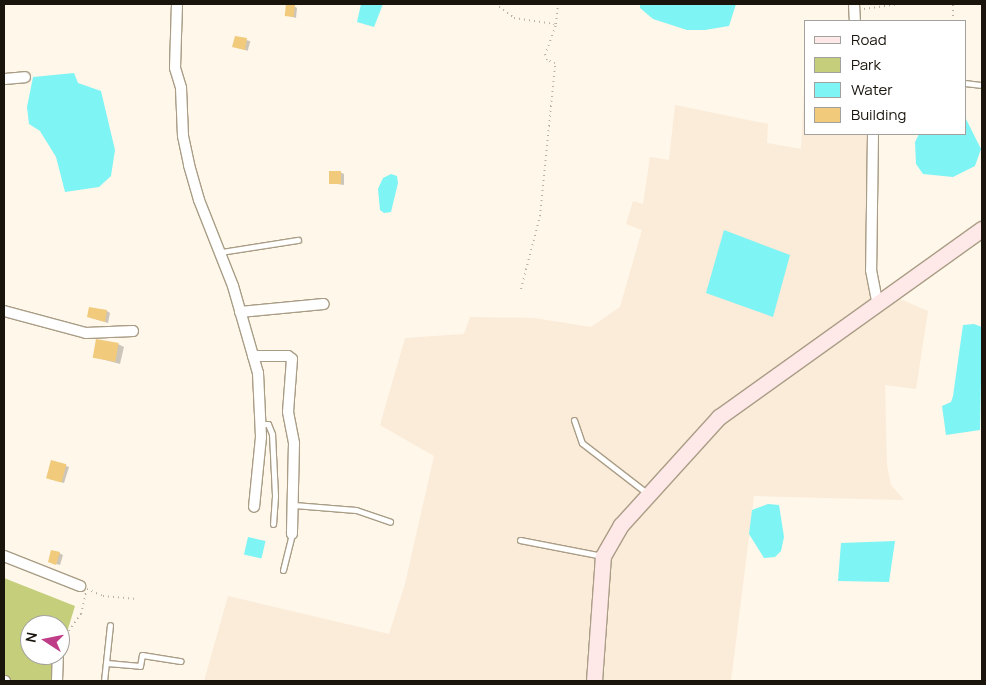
<!DOCTYPE html>
<html>
<head>
<meta charset="utf-8">
<style>
  body { margin:0 }
  #map { position:relative; width:986px; height:685px; overflow:hidden; background:#fff7e9; font-family:Manrope,sans-serif }
  div>[style] { position:absolute }
  [style*='--x'] { left:calc(var(--x)*1px); top:calc(var(--y)*1px); width:calc(var(--w)*1px); rotate:calc(var(--a)*1deg) }
  .industrial>* { inset:0; background:#fbebd9 }
  .green>* { inset:0; background:#c5ce7b }
  .water>* { inset:0; background:#7ef4f4; transform-origin:0 0 }
  .shadow>* { inset:0; background:#0003; transform-origin:0 0 }
  .building>* { inset:0; background:#f1ca7b; transform-origin:0 0 }
  .path>* { height:2px; margin-top:-1px; transform-origin:0; background:repeating-linear-gradient(90deg,#b8b1a5 0 1px,transparent 0 5px) }
  .roads { filter:drop-shadow(1px 0 #a99d86) drop-shadow(-1px 0 #a99d86) drop-shadow(0 1px #a99d86) drop-shadow(0 -1px #a99d86) }
  .lane>* { height:5px; margin:-2.5px; padding:0 2.5px; transform-origin:2.5px; border-radius:2.5px; background:#fff }
  .street>* { height:10px; margin:-5px; padding:0 5px; transform-origin:5px; border-radius:5px; background:#fff }
  .secondary>* { height:15px; margin:-7.5px; padding:0 7.5px; transform-origin:7.5px; border-radius:7.5px; background:#ffe8e8 }
  span { translate:-50% -50%; white-space:nowrap; text-align:center; line-height:1.15; -webkit-text-stroke:4px #fff; paint-order:stroke }
  .frame { position:absolute; inset:0; border:5px solid #19140c; pointer-events:none }
  .legend { position:absolute; left:804px; top:20px; width:162px; height:115px; box-sizing:border-box; background:#fff; border:1px solid #a3a19e; margin:0; padding:6px 9px; list-style:none; font-size:15px; color:#19140c }
  .legend li { display:flex; align-items:center; gap:10px; height:25px }
  .legend b { width:25px; border:1px solid #a3a19e }
  .north { position:absolute; left:20px; top:615px; width:50px; height:50px; box-sizing:border-box; background:#fff; border:1px solid #a3a19e; border-radius:50%; rotate:281deg; font-size:14px; font-weight:700; line-height:20px; text-align:center; color:#19140c }
  .north::after { content:''; display:block; margin:auto; width:18px; height:22px; background:#be3d86; clip-path:polygon(50% 0,100% 100%,50% 72%,0 100%) }
</style>
</head>
<body>
<div id="map">
  <div class="industrial">
    <i style="clip-path:polygon(805px 73px,805px 134px,868px 134px,870px 243px,879px 290px,928px 311px,916px 389px,885px 385px,887px 465px,891px 485px,904px 500px,754px 496px,731px 681px,204px 681px,228px 596px,389px 634px,405px 584px,434px 456px,380px 425px,405px 338px,464px 334px,470px 317px,534px 318px,591px 327px,620px 307px,642px 230px,626px 224px,633px 201px,643px 204px,650px 157px,669px 160px,675px 105px,768px 124px,767px 143px,801px 149px)"></i>
  </div>
  <div class="green">
    <i style="clip-path:polygon(evenodd,4px 578px,75px 606px,52px 681px,4px 681px,4px 578px,30px 625px,60px 625px,60px 655px,30px 655px,30px 625px)"></i>
  </div>
  <div class="water">
    <i style="clip-path:polygon(361px 4px,383px 4px,374px 27px,357px 22px)"></i>
    <i style="clip-path:polygon(640px 4px,736px 4px,729px 26px,705px 30px,687px 30px,653px 19px,640px 8px)"></i>
    <i style="clip-path:polygon(74px 73px,78px 83px,101px 91px,115px 150px,111px 176px,99px 187px,65px 192px,56px 157px,40px 131px,29px 124px,27px 107px,33px 77px)"></i>
    <i style="clip-path:polygon(965px 117px,981px 149px,975px 166px,953px 177px,923px 174px,916px 164px,915px 142px,919px 134px,965px 134px)"></i>
    <i style="clip-path:polygon(391px 174px,397px 176px,398px 183px,391px 212px,384px 213px,380px 210px,378px 189px,383px 178px)"></i>
    <i style="clip-path:polygon(724px 230px,790px 255px,773px 317px,706px 293px)"></i>
    <i style="clip-path:polygon(974px 324px,982px 327px,980px 430px,946px 435px,942px 406px,951px 402px,953px 396px,963px 325px)"></i>
    <i style="clip-path:polygon(768px 504px,779px 505px,784px 537px,781px 551px,775px 557px,764px 558px,749px 534px,752px 510px)"></i>
    <i style="left:248px;top:537px;width:18px;height:18px;rotate:13deg"></i>
    <i style="clip-path:polygon(895px 541px,889px 582px,838px 581px,841px 543px)"></i>
  </div>
  <div class="shadow">
    <i style="clip-path:polygon(294px 6px,297px 8px,296px 18px,286px 15px)"></i>
    <i style="left:236px;top:37px;width:15px;height:10px;rotate:16deg"></i>
    <i style="clip-path:polygon(340px 172px,344px 174px,344px 185px,330px 183px)"></i>
    <i style="clip-path:polygon(107px 311px,110px 313px,108px 323px,92px 318px)"></i>
    <i style="clip-path:polygon(118px 344px,124px 347px,120px 364px,94px 357px)"></i>
    <i style="clip-path:polygon(52px 461px,69px 467px,64px 483px,50px 479px)"></i>
    <i style="clip-path:polygon(59px 553px,63px 555px,60px 565px,52px 563px)"></i>
  </div>
  <div class="building">
    <i style="left:286px;top:4px;width:9px;height:12px;rotate:6deg"></i>
    <i style="clip-path:polygon(235px 36px,247px 38px,245px 50px,232px 47px)"></i>
    <i style="left:329px;top:171px;width:12px;height:13px"></i>
    <i style="clip-path:polygon(89px 307px,107px 310px,105px 322px,87px 317px)"></i>
    <i style="left:96px;top:339px;width:23px;height:19px;rotate:10deg"></i>
    <i style="left:51px;top:460px;width:16px;height:19px;rotate:15deg"></i>
    <i style="clip-path:polygon(51px 550px,60px 552px,56px 565px,48px 562px)"></i>
  </div>
  <div class="path">
    <i style="--x:495;--y:4;--w:24;--a:36"></i>
    <i style="--x:514;--y:18;--w:41;--a:8.3"></i>
    <i style="--x:864;--y:9;--w:34;--a:-8"></i>
    <i style="--x:953;--y:21;--w:17;--a:-90"></i>
    <i style="--x:521;--y:289;--w:75;--a:-75.4"></i>
    <i style="--x:540;--y:216;--w:150;--a:-84.3"></i>
    <i style="--x:555;--y:67;--w:4;--a:-90"></i>
    <i style="--x:555;--y:63;--w:9;--a:-159"></i>
    <i style="--x:547;--y:60;--w:5;--a:-112"></i>
    <i style="--x:545;--y:55;--w:33;--a:-70"></i>
    <i style="--x:556;--y:24;--w:20;--a:-84"></i>
    <i style="--x:87;--y:589;--w:17;--a:24"></i>
    <i style="--x:103;--y:596;--w:34;--a:5"></i>
    <i style="--x:69;--y:631;--w:21;--a:-55"></i>
    <i style="--x:81;--y:614;--w:22;--a:-77"></i>
  </div>
  <div class="roads">
    <div class="lane">
      <i style="--x:965;--y:83;--w:17;--a:7"></i>
      <i style="--x:221;--y:252;--w:78;--a:-8.9"></i>
      <i style="--x:574;--y:420;--w:24;--a:71"></i>
      <i style="--x:582;--y:443;--w:83;--a:37.7"></i>
      <i style="--x:261;--y:424;--w:7;--a:0"></i>
      <i style="--x:268;--y:424;--w:11;--a:68"></i>
      <i style="--x:272;--y:434;--w:62;--a:87.2"></i>
      <i style="--x:275;--y:496;--w:28;--a:94"></i>
      <i style="--x:294;--y:505;--w:62;--a:4.6"></i>
      <i style="--x:356;--y:510;--w:36;--a:19"></i>
      <i style="--x:520;--y:540;--w:84;--a:11"></i>
      <i style="--x:283;--y:570;--w:37;--a:-76"></i>
      <i style="--x:107;--y:663;--w:33;--a:5"></i>
      <i style="--x:140;--y:666;--w:11;--a:-80"></i>
      <i style="--x:142;--y:655;--w:39;--a:9"></i>
      <i style="--x:104;--y:681;--w:56;--a:-83.9"></i>
    </div>
    <div class="street">
      <i style="--x:177;--y:4;--w:64;--a:91.8"></i>
      <i style="--x:175;--y:68;--w:21;--a:73"></i>
      <i style="--x:181;--y:88;--w:48;--a:87.6"></i>
      <i style="--x:183;--y:136;--w:30;--a:78"></i>
      <i style="--x:189;--y:165;--w:36;--a:74"></i>
      <i style="--x:199;--y:200;--w:92;--a:68.4"></i>
      <i style="--x:233;--y:286;--w:91;--a:74"></i>
      <i style="--x:258;--y:373;--w:64;--a:87.3"></i>
      <i style="--x:261;--y:437;--w:70;--a:95.7"></i>
      <i style="--x:854;--y:4;--w:17;--a:87"></i>
      <i style="--x:4;--y:79;--w:21;--a:-5"></i>
      <i style="--x:873;--y:134;--w:136;--a:90.8"></i>
      <i style="--x:871;--y:270;--w:32;--a:79"></i>
      <i style="--x:4;--y:311;--w:85;--a:15"></i>
      <i style="--x:86;--y:333;--w:47;--a:-2.4"></i>
      <i style="--x:240;--y:312;--w:84;--a:-5.4"></i>
      <i style="--x:253;--y:356;--w:35;--a:0"></i>
      <i style="--x:288;--y:356;--w:5;--a:37"></i>
      <i style="--x:292;--y:359;--w:53;--a:94.3"></i>
      <i style="--x:288;--y:412;--w:32;--a:79"></i>
      <i style="--x:294;--y:443;--w:91;--a:91.3"></i>
      <i style="--x:4;--y:556;--w:82;--a:21.5"></i>
      <i style="--x:60;--y:645;--w:8;--a:-67"></i>
      <i style="--x:4;--y:681;--w:1;--a:0"></i>
      <i style="--x:57;--y:681;--w:26;--a:-88"></i>
    </div>
    <div class="secondary">
      <i style="--x:594;--y:681;--w:125;--a:-85.9"></i>
      <i style="--x:603;--y:556;--w:36;--a:-60"></i>
      <i style="--x:621;--y:525;--w:146;--a:-47.8"></i>
      <i style="--x:719;--y:417;--w:323;--a:-35.6"></i>
    </div>
  </div>
  <div class="frame"></div>
  <ul class="legend">
  <li><b style="height:6px;background:#ffe8e8"></b>Road</li>
  <li><b style="height:14px;background:#c5ce7b"></b>Park</li>
  <li><b style="height:14px;background:#7ef4f4"></b>Water</li>
  <li><b style="height:14px;background:#f1ca7b"></b>Building</li>
  </ul>
  <div class="north">N</div>
</div>
</body>
</html>
